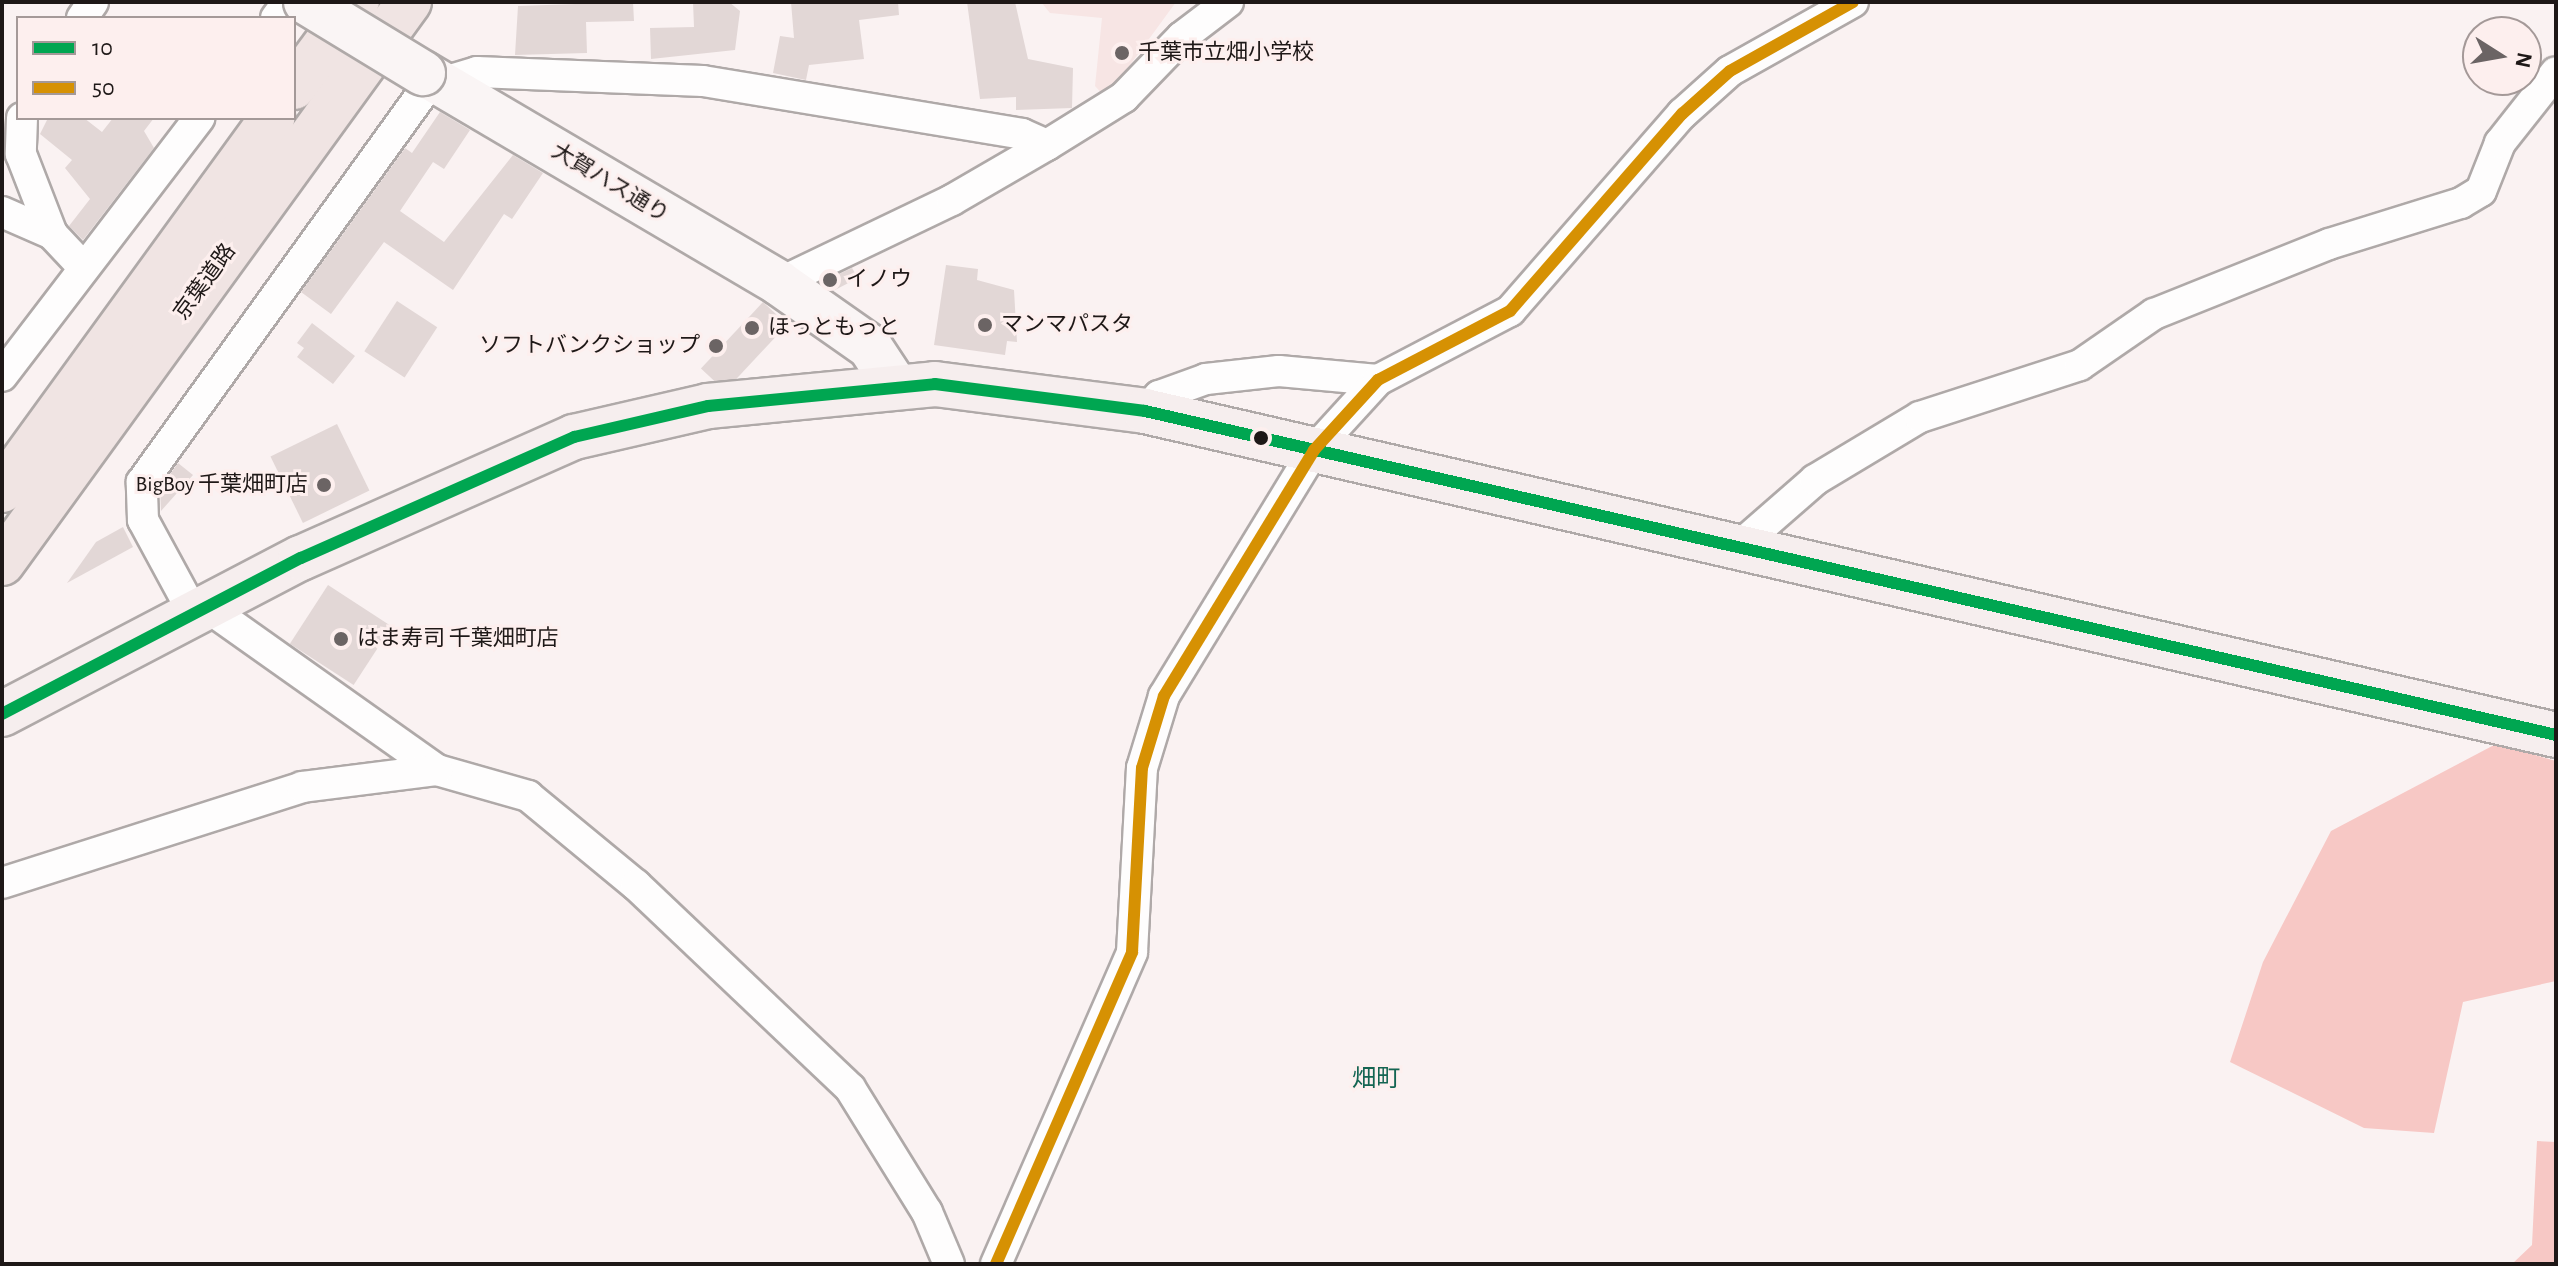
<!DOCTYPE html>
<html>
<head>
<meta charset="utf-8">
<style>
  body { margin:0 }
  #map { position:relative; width:2558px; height:1266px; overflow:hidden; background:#faf2f2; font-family:"Alegreya Sans","Noto Sans JP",sans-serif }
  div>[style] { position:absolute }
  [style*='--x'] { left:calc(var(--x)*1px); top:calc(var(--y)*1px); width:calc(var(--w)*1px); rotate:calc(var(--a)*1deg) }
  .built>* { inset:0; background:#f7e5e4 }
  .forest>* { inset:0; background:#f7c8c5 }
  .building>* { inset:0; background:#e2d7d6; transform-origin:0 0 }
  .roads { filter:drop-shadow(2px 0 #afa9a8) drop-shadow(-2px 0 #afa9a8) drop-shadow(0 2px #afa9a8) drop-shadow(0 -2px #afa9a8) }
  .street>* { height:30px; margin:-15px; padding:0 15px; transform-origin:15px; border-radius:15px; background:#fefdfd }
  .secondary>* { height:44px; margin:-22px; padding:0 22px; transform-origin:22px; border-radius:22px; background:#faf5f5 }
  .primary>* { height:44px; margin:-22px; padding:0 22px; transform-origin:22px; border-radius:22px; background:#f6eeee }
  .highway>* { height:44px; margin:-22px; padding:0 22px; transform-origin:22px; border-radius:22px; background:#f0e4e3 }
  .bridges { filter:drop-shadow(2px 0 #afa9a8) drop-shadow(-2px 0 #afa9a8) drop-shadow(0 2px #afa9a8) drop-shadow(0 -2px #afa9a8) }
  .secondary-bridge>* { height:44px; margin:-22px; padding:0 22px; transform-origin:22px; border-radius:22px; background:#faf5f5 }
  .bus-1>* { height:12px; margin:-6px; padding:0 6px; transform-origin:6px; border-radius:6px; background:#00a651 }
  .bus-2>* { height:12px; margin:-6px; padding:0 6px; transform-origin:6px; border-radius:6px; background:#d69103 }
  .dots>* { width:22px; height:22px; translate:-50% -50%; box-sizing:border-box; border:4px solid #fdefee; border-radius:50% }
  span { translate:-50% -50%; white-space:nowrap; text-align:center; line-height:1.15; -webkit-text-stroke:6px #fdefee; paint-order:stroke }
  .poi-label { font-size:22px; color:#1e1817 }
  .left { translate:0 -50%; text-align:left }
  .right { translate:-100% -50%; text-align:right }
  .street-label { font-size:22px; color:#1e1817 }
  .neighbourhood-label { font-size:24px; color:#146552 }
  .frame { position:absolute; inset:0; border:4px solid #1e1817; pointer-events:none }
  .legend { position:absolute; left:16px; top:16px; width:280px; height:104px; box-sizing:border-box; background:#fdefee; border:2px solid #a49998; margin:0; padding:10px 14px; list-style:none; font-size:24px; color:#1e1817 }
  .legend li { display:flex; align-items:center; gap:16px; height:40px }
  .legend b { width:40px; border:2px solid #a49998 }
  .north { position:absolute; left:2462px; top:16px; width:80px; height:80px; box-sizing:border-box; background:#fdefee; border:2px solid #a49998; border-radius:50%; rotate:101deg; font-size:22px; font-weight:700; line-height:32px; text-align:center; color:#1e1817 }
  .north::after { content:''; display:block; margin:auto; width:28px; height:36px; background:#6b6464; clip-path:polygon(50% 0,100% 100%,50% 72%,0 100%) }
</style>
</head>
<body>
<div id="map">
  <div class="built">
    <i style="clip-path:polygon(1041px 2px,1176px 2px,1106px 98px,1095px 86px,1102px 18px,1050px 13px)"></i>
  </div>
  <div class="forest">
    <i style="clip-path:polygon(2496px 744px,2556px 761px,2556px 981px,2463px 1002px,2434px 1133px,2364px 1128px,2230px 1062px,2263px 962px,2331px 831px)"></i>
    <i style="clip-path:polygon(2537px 1141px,2556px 1142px,2556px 1264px,2512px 1264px,2532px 1245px)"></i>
  </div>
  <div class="building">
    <i style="clip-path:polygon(633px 2px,634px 21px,586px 22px,587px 53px,515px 55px,518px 6px)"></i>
    <i style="clip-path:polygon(693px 2px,729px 2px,740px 11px,735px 50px,651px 59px,650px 28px,694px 27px)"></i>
    <i style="clip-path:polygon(791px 2px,898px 2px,899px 15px,859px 20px,864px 59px,809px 65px,806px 80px,773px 73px,780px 36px,794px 38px)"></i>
    <i style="clip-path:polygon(967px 2px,1015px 2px,1028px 59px,1073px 68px,1072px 108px,1016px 110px,1016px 97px,980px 99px)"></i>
    <i style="clip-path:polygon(440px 112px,470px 130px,444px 169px,433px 162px,400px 211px,444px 242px,513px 155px,543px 173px,512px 219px,504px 214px,453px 290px,384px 242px,331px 314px,301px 292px,405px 148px,412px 153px)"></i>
    <i style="clip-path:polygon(48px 118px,84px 118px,102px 132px,113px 118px,154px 118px,144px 131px,154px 148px,83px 240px,69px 226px,90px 199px,65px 168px,72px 160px,40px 134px)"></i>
    <i style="clip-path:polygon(946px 265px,978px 269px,977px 280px,1014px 290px,1017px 342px,1007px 341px,1005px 355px,934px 345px)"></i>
    <i style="clip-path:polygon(852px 268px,858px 278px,833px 291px,822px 282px)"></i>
    <i style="left:397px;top:301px;width:48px;height:60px;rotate:33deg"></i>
    <i style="left:763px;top:302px;width:33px;height:91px;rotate:43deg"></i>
    <i style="clip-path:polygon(312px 323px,355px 356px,333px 384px,297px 357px,304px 348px,297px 343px)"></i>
    <i style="left:337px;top:424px;width:74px;height:74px;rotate:64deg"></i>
    <i style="clip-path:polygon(178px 463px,193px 475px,161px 511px,160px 488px)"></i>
    <i style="clip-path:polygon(123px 527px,133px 547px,67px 583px,96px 542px)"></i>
    <i style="left:328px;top:585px;width:76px;height:70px;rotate:33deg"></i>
  </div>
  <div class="roads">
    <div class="street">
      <i style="--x:82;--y:18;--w:19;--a:-55"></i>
      <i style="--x:276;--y:18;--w:20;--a:-53"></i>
      <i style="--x:22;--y:118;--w:36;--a:92"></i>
      <i style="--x:21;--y:154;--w:86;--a:68.8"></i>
      <i style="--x:2;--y:212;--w:55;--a:23.7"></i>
      <i style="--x:52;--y:234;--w:45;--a:46.8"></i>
      <i style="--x:779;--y:283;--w:192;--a:-25.6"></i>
      <i style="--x:952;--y:200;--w:110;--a:-30.1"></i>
      <i style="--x:2;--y:376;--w:325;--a:-52.6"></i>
      <i style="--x:1145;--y:411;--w:21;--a:-47"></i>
      <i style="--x:1159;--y:396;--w:50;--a:-19.9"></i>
      <i style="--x:1206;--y:379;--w:73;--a:-6.3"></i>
      <i style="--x:1279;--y:371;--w:99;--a:5.2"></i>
      <i style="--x:1736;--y:549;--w:105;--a:-41.1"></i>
      <i style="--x:1815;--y:480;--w:122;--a:-31"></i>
      <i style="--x:1920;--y:417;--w:168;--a:-18"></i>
      <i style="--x:2080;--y:365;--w:90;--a:-34.6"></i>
      <i style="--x:2154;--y:314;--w:188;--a:-21.8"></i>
      <i style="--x:2329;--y:244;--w:138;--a:-17.3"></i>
      <i style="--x:2461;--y:203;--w:23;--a:-31"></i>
      <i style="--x:2481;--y:191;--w:52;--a:-68.4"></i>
      <i style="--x:2500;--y:143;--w:90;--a:-51.7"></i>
      <i style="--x:207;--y:607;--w:282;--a:35.3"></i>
      <i style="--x:437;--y:770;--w:95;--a:15.9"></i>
      <i style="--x:528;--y:796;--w:140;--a:39.5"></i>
      <i style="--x:636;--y:885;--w:295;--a:43.5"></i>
      <i style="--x:850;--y:1088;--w:146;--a:58.2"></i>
      <i style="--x:927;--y:1212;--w:56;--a:67.1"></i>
      <i style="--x:194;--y:614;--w:107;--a:-118.5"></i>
      <i style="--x:143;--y:520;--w:38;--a:-92"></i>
      <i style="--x:142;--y:482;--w:487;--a:-54.2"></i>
      <i style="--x:427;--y:87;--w:52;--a:-16.7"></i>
      <i style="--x:477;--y:72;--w:226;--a:2.3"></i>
      <i style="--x:703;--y:81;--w:323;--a:9.4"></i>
      <i style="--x:1022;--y:134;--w:27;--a:24"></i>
      <i style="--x:1047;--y:145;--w:91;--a:-31.9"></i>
      <i style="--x:1124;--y:97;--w:83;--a:-46"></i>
      <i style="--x:1182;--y:37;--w:58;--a:-37.3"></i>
      <i style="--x:2;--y:883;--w:315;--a:-17.7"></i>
      <i style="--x:302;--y:787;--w:136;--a:-7.2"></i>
      <i style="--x:996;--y:1264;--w:340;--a:-66.4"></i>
      <i style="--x:1132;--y:952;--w:184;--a:-86.9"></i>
      <i style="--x:1142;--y:768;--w:75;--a:-73"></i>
      <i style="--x:1164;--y:696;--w:288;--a:-58.6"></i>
      <i style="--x:1314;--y:450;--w:95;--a:-47.6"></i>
      <i style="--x:1378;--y:380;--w:149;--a:-27.6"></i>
      <i style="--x:1510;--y:311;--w:262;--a:-48.9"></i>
      <i style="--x:1682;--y:114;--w:64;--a:-41.9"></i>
      <i style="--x:1730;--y:71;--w:141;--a:-29.3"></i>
    </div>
    <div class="secondary">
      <i style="--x:423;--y:73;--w:413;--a:30.5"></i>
      <i style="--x:779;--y:283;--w:111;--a:35.1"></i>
      <i style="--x:870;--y:347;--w:45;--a:56.7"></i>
    </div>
    <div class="primary">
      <i style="--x:2;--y:714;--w:337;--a:-27.6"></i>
      <i style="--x:301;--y:558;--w:299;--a:-23.9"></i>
      <i style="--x:574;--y:437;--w:138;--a:-13"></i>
      <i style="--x:708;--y:406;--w:228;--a:-5.5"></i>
      <i style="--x:935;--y:384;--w:212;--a:7.3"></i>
      <i style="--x:1145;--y:411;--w:1448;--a:12.93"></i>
    </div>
    <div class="highway">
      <i style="--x:294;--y:87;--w:106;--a:-53.5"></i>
      <i style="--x:2;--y:490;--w:460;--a:-54"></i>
      <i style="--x:2;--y:563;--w:693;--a:-54.04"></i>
    </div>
  </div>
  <div class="bridges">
    <div class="secondary-bridge">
      <i style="--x:306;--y:2;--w:137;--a:31.3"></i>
    </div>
  </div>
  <div class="bus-1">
    <i style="--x:2;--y:714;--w:337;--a:-27.6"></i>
    <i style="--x:301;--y:558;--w:299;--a:-23.9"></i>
    <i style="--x:574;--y:437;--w:138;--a:-13"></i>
    <i style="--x:708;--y:406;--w:228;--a:-5.5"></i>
    <i style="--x:935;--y:384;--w:212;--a:7.3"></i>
    <i style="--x:1145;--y:411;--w:1448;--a:12.93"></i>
  </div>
  <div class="bus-2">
    <i style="--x:996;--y:1264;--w:340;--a:-66.4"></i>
    <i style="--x:1132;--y:952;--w:184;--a:-86.9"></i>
    <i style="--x:1142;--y:768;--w:75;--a:-73"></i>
    <i style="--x:1164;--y:696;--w:288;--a:-58.6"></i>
    <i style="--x:1314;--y:450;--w:95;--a:-47.6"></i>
    <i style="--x:1378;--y:380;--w:149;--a:-27.6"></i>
    <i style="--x:1510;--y:311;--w:262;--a:-48.9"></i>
    <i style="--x:1682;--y:114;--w:64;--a:-41.9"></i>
    <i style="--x:1730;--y:71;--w:141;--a:-29.3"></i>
  </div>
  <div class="dots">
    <i style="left:1122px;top:53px;background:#6b6464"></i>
    <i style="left:830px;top:280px;background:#6b6464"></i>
    <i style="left:985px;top:325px;background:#6b6464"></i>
    <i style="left:752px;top:328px;background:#6b6464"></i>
    <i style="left:716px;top:346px;background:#6b6464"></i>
    <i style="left:1261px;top:438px;background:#1e1817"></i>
    <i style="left:324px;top:485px;background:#6b6464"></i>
    <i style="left:341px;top:639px;background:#6b6464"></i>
  </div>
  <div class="poi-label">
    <span class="left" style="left:1138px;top:53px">千葉市立畑小学校</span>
    <span class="left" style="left:846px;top:280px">イノウ</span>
    <span class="left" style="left:1001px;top:325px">マンマパスタ</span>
    <span class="left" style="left:768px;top:328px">ほっともっと</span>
    <span class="right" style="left:700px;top:346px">ソフトバンクショップ</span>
    <span class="right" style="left:308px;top:485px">BigBoy 千葉畑町店</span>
    <span class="left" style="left:357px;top:639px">はま寿司 千葉畑町店</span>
  </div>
  <div class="street-label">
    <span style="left:610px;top:183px;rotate:31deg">大賀ハス通り</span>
    <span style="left:205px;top:282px;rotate:-54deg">京葉道路</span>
  </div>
  <div class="neighbourhood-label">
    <span style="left:1376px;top:1080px">畑町</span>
  </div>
  <div class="frame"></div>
  <ul class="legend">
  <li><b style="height:10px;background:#00a651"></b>10</li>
  <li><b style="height:10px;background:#d69103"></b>50</li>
  </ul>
  <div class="north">N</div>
</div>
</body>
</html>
